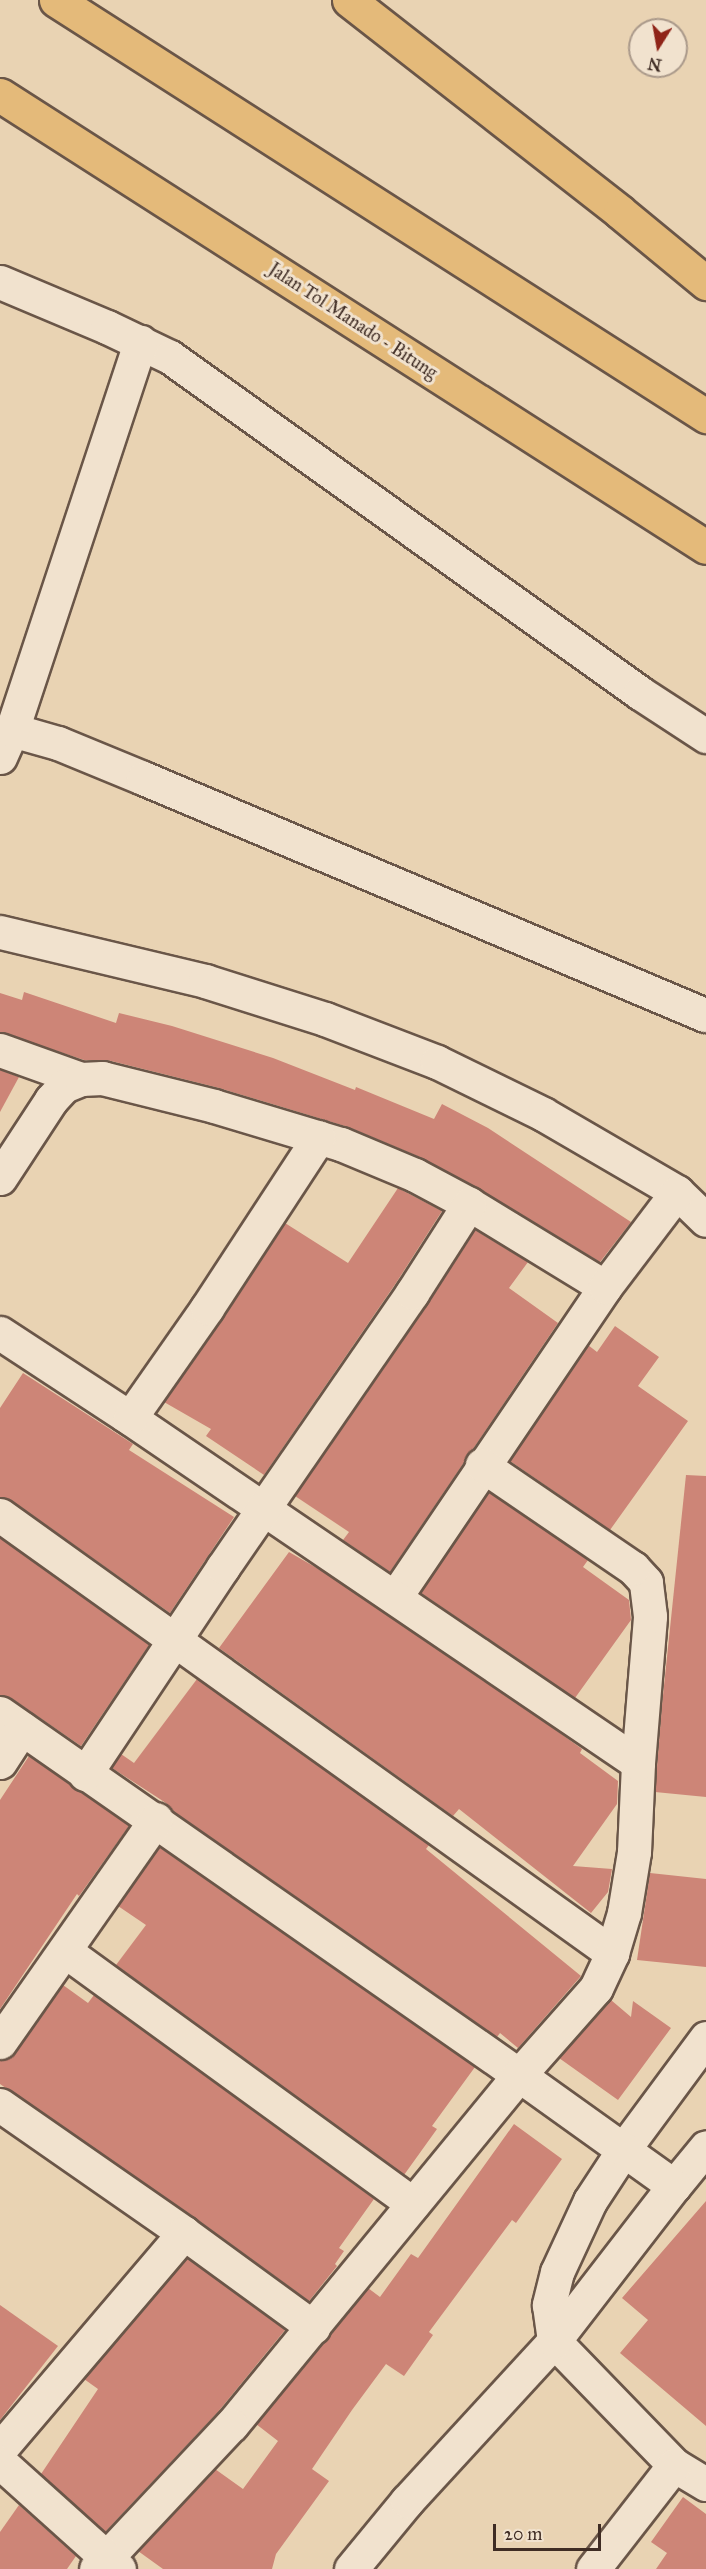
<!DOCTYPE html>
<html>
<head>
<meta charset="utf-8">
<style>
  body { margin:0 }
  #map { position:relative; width:706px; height:2569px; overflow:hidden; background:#e9d3b3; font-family:"IM FELL Great Primer",serif }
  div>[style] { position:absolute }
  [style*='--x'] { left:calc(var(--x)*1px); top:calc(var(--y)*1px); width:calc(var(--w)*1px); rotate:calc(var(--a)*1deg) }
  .building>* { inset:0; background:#cd8577 }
  .roads { filter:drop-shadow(2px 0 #6a5648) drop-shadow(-2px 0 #6a5648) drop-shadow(0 2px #6a5648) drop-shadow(0 -2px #6a5648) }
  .minor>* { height:33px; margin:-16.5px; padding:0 16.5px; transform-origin:16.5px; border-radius:16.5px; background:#f1e2ce }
  .motorway>* { height:33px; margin:-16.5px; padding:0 16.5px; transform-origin:16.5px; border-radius:16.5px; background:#e4ba7a }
  span { translate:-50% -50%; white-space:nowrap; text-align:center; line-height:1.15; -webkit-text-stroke:6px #f1e2ce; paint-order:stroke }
  .street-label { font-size:18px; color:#3f2c24 }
  .north { position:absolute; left:628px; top:18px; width:60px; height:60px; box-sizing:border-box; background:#f1e2ce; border:2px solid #aa998a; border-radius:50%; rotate:191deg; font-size:16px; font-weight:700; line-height:24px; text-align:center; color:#3f2c24 }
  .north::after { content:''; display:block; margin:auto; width:21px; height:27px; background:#8f2418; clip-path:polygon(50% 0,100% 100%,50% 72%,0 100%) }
  .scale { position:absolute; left:493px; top:2524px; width:108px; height:27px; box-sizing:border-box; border:3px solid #3f2c24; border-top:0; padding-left:8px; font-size:18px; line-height:21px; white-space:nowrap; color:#3f2c24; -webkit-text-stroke:4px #f1e2ce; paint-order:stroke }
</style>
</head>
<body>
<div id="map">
  <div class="building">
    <i style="clip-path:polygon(24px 992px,116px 1023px,119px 1013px,172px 1026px,273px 1058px,355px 1090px,356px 1087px,434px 1119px,442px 1104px,488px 1128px,631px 1222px,600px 1262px,478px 1188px,422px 1158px,348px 1127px,219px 1088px,107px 1060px,84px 1060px,0 1032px,0 993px,22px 1000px)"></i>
    <i style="clip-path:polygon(0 1070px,19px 1077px,0 1112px)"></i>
    <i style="clip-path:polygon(398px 1188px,442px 1211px,396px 1283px,264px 1475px,206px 1436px,211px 1429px,164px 1402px,285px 1223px,348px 1263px)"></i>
    <i style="clip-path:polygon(475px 1230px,528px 1262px,509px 1288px,558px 1323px,390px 1572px,343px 1540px,349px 1532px,295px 1496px,427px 1304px)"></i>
    <i style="clip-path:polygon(615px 1326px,659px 1357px,638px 1386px,688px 1421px,610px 1530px,510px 1461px,588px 1345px,597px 1352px)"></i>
    <i style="clip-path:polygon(23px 1373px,133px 1444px,129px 1450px,234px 1517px,170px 1613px,11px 1500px,0 1497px,0 1408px)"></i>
    <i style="clip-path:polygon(686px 1475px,706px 1476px,706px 1797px,655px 1792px,662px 1705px)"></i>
    <i style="clip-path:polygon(489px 1492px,588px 1560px,583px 1567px,629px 1600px,631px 1620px,575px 1698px,421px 1593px)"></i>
    <i style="clip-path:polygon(0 1538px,149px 1645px,81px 1746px,11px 1698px,0 1695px)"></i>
    <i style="clip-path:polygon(289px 1552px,322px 1571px,553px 1728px,582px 1749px,580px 1753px,618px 1781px,617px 1804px,573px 1866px,612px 1869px,608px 1892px,591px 1913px,459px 1809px,453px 1816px,219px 1648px)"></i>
    <i style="clip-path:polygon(197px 1679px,429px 1845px,426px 1849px,581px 1976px,518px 2048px,500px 2033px,497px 2037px,173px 1811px,166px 1803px,112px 1768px,121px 1754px,134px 1763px)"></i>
    <i style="clip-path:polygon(29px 1756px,129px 1826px,79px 1896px,77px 1894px,0 2009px,0 1800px)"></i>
    <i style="clip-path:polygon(159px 1847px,475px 2067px,432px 2126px,437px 2129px,404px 2175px,116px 1965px,146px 1925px,118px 1906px)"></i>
    <i style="clip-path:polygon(650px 1873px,706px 1879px,706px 1967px,637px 1960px)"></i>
    <i style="clip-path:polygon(63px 1985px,88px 2003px,94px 1995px,374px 2199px,339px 2248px,344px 2251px,335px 2264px,337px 2266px,309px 2301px,195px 2218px,0 2084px,0 2060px,8px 2059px,15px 2053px)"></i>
    <i style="clip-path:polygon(611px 2000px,631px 2017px,633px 2001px,671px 2028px,618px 2100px,559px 2058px)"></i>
    <i style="clip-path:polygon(514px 2124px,562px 2159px,516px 2223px,512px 2220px,429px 2332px,433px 2335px,404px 2376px,386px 2364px,352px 2410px,312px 2469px,329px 2481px,276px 2554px,272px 2569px,163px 2569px,138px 2551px,215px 2469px,243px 2489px,278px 2441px,256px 2424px,368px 2288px,380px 2297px,411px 2254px,418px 2258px)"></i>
    <i style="clip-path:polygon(706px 2201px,706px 2426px,620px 2353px,648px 2320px,622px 2298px)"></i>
    <i style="clip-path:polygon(187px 2258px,285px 2330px,217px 2413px,105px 2532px,41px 2474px,98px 2389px,84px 2379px)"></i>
    <i style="clip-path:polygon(0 2305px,58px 2346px,0 2420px)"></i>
    <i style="clip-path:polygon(683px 2497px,706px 2514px,706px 2569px,656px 2569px,667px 2553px,651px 2542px)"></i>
    <i style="clip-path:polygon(19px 2505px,76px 2556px,67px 2569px,0 2569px,0 2532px)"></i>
  </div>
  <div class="roads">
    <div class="minor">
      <i style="--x:0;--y:282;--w:116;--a:22.8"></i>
      <i style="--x:107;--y:327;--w:70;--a:25.5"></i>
      <i style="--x:170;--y:357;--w:578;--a:35.56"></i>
      <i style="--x:640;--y:693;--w:79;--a:33.1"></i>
      <i style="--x:12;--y:730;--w:48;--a:15.8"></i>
      <i style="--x:58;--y:743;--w:92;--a:22.4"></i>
      <i style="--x:143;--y:778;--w:610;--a:22.87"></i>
      <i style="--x:0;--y:757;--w:30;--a:-66"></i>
      <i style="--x:12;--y:730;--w:409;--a:-71.7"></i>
      <i style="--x:0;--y:932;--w:211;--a:13.4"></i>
      <i style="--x:205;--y:981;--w:126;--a:17.6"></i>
      <i style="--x:325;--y:1019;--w:120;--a:21"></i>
      <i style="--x:437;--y:1062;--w:118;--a:26.1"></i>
      <i style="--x:543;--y:1114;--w:155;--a:30.2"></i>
      <i style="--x:677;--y:1192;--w:40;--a:44"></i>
      <i style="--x:0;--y:1050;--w:86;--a:19.7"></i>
      <i style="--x:0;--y:1178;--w:93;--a:-56.8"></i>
      <i style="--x:51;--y:1100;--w:19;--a:-47"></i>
      <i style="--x:64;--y:1086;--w:18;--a:-22"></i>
      <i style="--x:81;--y:1079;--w:21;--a:-3"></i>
      <i style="--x:102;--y:1078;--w:115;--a:14"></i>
      <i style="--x:214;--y:1106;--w:133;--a:16.7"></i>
      <i style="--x:341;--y:1144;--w:80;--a:22.7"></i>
      <i style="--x:415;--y:1175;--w:61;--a:28.2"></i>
      <i style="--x:469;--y:1204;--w:159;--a:31.4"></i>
      <i style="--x:605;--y:1287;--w:374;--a:124.1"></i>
      <i style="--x:605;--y:1287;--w:119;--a:-52.8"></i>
      <i style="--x:0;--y:1333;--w:148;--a:33.2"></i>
      <i style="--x:124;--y:1414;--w:621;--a:34.18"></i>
      <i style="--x:130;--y:1418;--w:134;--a:-55"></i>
      <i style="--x:207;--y:1308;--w:204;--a:-56.8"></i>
      <i style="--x:0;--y:1515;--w:753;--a:35.59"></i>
      <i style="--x:0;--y:1713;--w:633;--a:34.9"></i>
      <i style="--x:519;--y:2075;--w:453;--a:129.4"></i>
      <i style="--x:231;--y:2425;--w:197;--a:133.2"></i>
      <i style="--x:0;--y:1762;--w:40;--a:-57.1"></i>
      <i style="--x:85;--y:1774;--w:249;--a:-56.3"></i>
      <i style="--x:223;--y:1567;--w:333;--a:-55.4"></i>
      <i style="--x:412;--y:1293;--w:106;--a:-57.4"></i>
      <i style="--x:65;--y:1951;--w:430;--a:36"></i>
      <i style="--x:706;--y:2038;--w:138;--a:126.5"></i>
      <i style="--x:624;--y:2149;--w:62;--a:123.2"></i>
      <i style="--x:590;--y:2201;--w:78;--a:114.9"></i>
      <i style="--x:557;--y:2272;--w:34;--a:104"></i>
      <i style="--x:549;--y:2305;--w:36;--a:82"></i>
      <i style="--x:554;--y:2341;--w:173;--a:45.9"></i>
      <i style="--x:674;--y:2465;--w:37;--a:31"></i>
      <i style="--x:0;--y:2042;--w:272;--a:-55"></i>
      <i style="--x:0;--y:2105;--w:224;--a:34.8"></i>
      <i style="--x:184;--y:2233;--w:160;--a:36.1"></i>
      <i style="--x:674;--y:2186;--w:50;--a:-50.6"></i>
      <i style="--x:0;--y:2449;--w:284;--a:-49.6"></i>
      <i style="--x:0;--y:2462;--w:160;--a:42"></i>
      <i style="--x:351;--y:2569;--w:88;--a:-50.5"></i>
      <i style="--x:407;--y:2501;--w:217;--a:-47.4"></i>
      <i style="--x:554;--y:2341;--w:196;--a:-52.3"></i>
      <i style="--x:674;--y:2186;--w:191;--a:-144.4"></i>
      <i style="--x:519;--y:2075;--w:116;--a:-48.5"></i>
      <i style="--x:596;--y:1988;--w:38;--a:-65"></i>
      <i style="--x:612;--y:1953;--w:42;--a:-73.3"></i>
      <i style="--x:624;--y:1913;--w:62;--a:-80.7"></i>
      <i style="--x:634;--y:1852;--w:89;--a:-87.4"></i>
      <i style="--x:638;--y:1763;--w:147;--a:-85.3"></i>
      <i style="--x:650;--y:1616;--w:34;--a:-97"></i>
      <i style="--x:646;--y:1582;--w:19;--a:-133"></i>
      <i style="--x:633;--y:1568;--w:183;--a:-145.7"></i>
      <i style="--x:593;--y:2569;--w:132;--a:-52.1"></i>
    </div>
    <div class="motorway">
      <i style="--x:56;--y:0;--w:772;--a:32.62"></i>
      <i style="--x:349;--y:0;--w:344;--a:38"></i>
      <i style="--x:620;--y:212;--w:112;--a:39.5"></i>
      <i style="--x:0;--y:95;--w:838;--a:32.63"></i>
    </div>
  </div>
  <div class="street-label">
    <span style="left:353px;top:321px;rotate:33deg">Jalan Tol Manado - Bitung</span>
  </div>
  <div class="north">N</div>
  <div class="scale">20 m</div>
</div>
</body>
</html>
